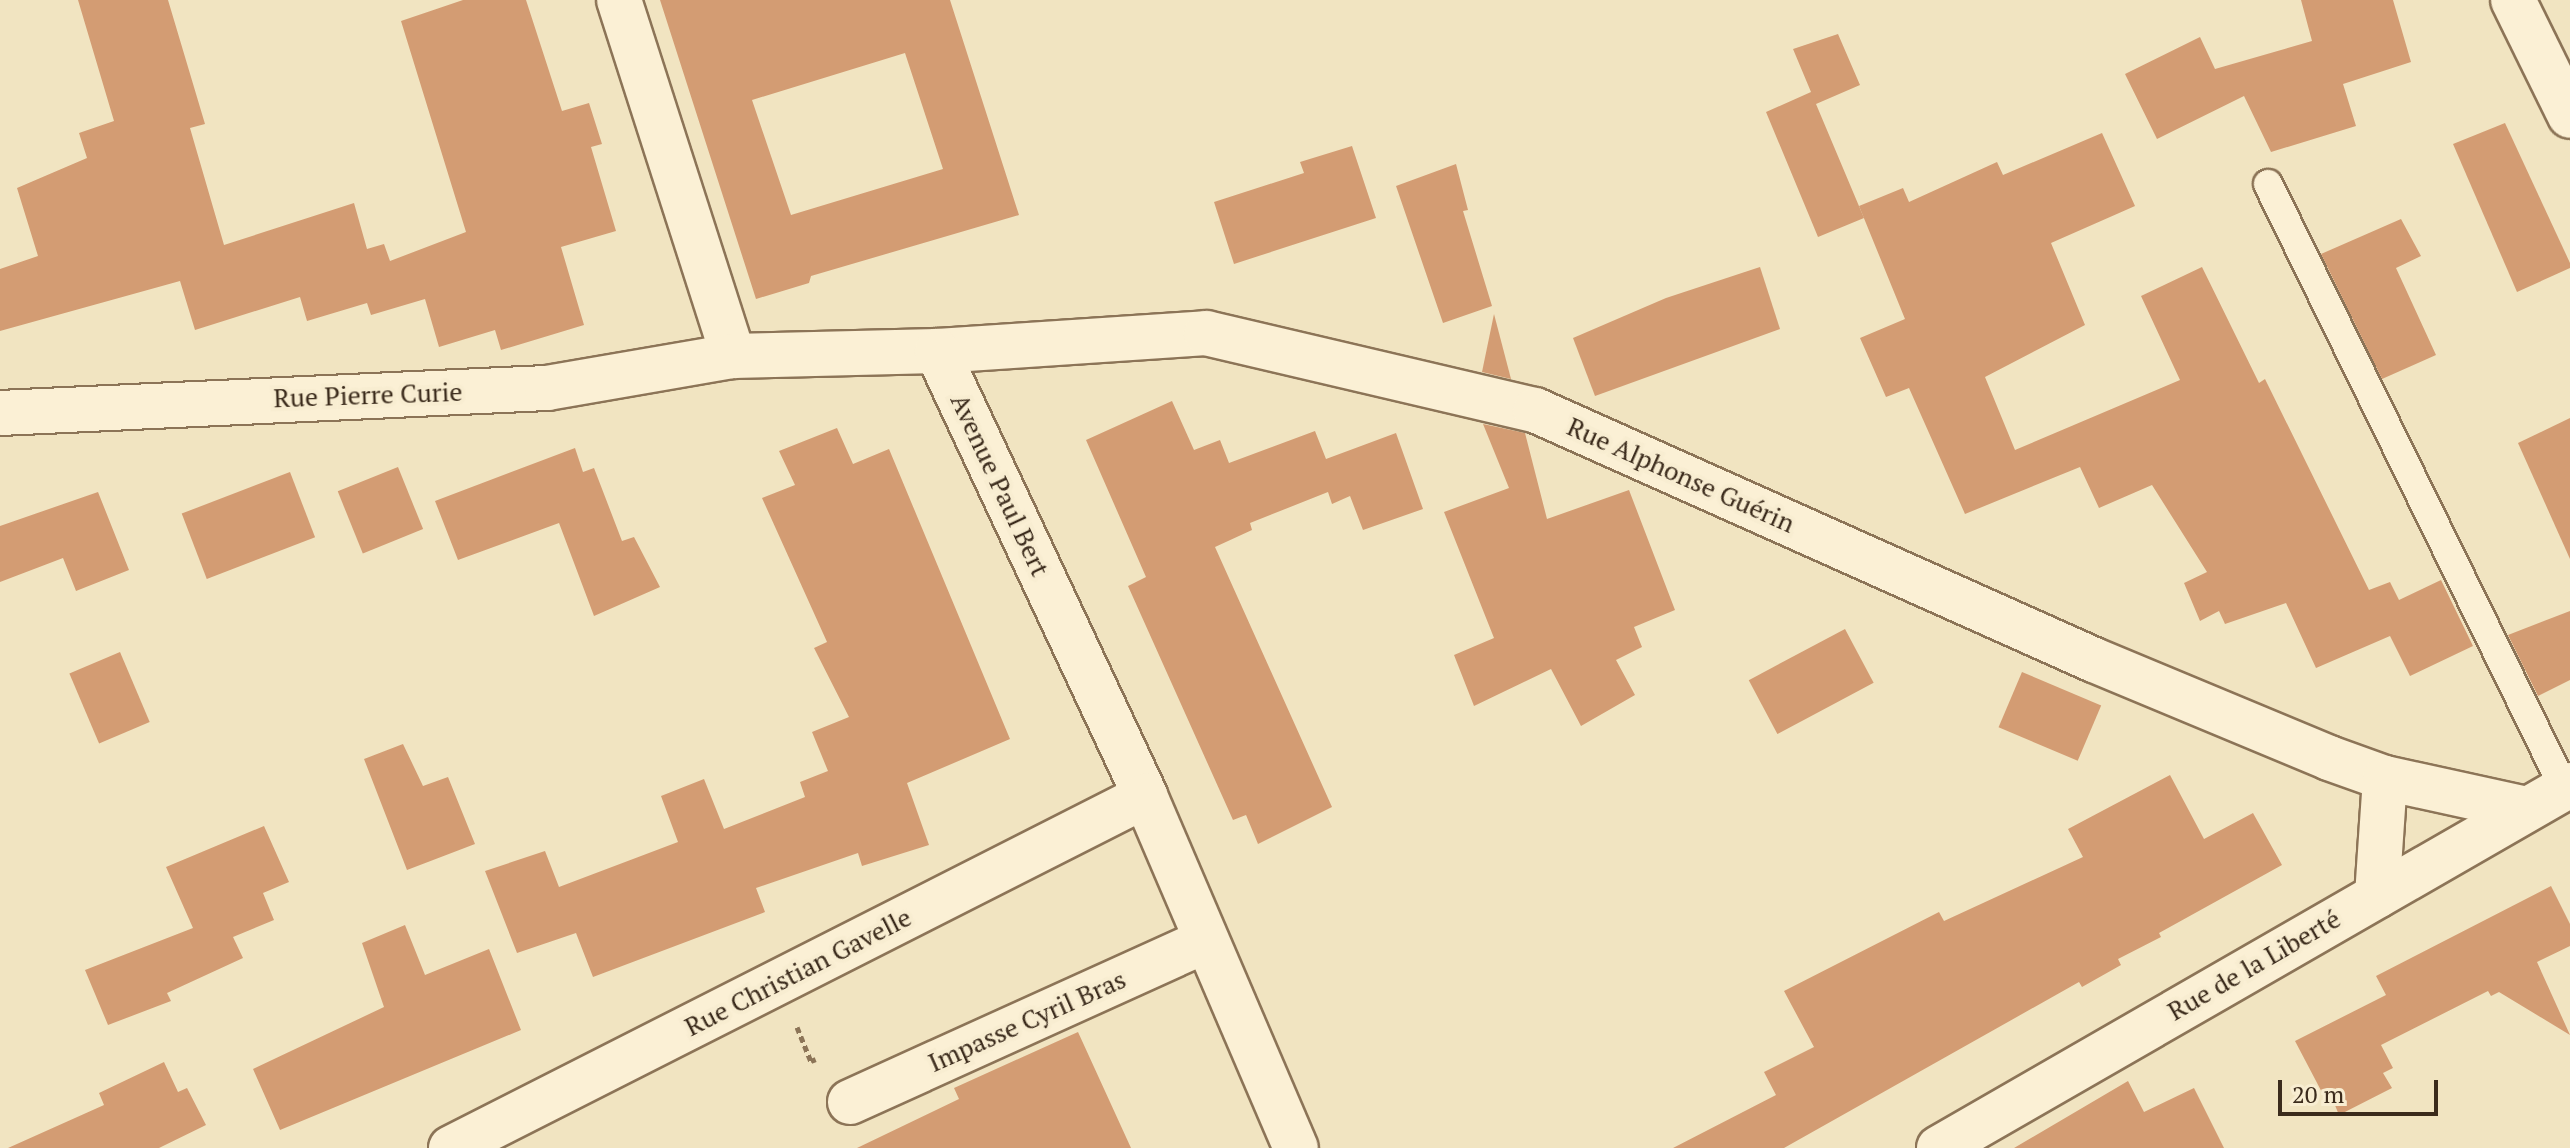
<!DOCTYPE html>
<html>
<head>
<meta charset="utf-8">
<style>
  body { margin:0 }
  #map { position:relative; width:2570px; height:1148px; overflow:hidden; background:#f1e4c1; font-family:"PT Serif",serif }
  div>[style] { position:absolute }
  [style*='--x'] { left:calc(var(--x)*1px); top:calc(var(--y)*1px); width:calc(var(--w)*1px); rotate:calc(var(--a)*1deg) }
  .building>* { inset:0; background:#d39c73; transform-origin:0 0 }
  .path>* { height:5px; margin-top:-2.5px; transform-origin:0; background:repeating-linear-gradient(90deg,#8c7457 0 6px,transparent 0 10px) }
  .roads { filter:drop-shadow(2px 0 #8c7457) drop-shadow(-2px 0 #8c7457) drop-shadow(0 2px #8c7457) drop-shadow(0 -2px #8c7457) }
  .lane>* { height:28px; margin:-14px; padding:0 14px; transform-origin:14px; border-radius:14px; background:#fbf0d5 }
  .street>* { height:44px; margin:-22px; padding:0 22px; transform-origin:22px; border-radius:22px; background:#fbf0d5 }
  span { translate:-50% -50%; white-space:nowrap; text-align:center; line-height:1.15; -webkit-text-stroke:8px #f8edd1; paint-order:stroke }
  .street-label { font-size:26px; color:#3b2b1c }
  .scale { position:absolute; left:2278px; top:1080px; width:160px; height:36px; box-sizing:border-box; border:4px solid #3b2b1c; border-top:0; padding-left:10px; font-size:24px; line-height:28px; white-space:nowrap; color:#3b2b1c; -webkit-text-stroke:6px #f8edd1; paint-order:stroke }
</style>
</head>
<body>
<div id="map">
  <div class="building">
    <i style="clip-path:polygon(78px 0,168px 0,205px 124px,190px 128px,224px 245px,354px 203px,367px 249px,384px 244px,390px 261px,466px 232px,401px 21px,463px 0,526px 0,562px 111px,589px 103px,602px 144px,591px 147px,616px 231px,561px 247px,584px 325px,501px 350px,495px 330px,439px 347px,425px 299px,371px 315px,367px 303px,307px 321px,300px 297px,195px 330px,180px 281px,0 331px,0 269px,38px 256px,17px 188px,87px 158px,79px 133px,114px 121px)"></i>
    <i style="clip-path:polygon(evenodd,660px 0,950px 0,1019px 215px,811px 276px,809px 283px,756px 299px,660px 0,905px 53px,943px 169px,791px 215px,752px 100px,905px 53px)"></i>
    <i style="clip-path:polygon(2301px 0,2393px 0,2411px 62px,2343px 84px,2356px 126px,2271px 152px,2244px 96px,2157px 139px,2125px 74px,2200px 37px,2215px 69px,2312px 41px)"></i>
    <i style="clip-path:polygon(1838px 34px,1860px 85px,1816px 104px,1864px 218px,1818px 237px,1766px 112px,1811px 92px,1793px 49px)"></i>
    <i style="clip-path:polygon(2505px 123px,2570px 263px,2570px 268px,2517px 292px,2453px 144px)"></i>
    <i style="clip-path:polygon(2102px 133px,2135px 206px,2051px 243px,2085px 325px,1985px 377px,2015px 450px,2180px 380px,2141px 296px,2202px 267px,2259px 383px,2265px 379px,2369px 590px,2390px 582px,2399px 600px,2441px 580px,2473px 646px,2410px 676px,2390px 636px,2316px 668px,2286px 603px,2225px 624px,2219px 611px,2200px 621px,2184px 583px,2207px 572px,2152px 485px,2099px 508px,2080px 467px,1965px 514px,1909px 388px,1886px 397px,1860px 338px,1905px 319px,1859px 206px,1903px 188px,1909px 202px,1997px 162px,2003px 175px)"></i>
    <i style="clip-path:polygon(1352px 146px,1376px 218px,1234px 264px,1214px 202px,1304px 173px,1300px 162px)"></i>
    <i style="clip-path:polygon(1456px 164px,1468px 210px,1463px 211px,1492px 306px,1443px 323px,1396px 186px)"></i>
    <i style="clip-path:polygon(2401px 219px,2421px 256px,2396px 268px,2436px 355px,2382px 379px,2321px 254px)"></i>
    <i style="clip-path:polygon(1760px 267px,1780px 329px,1595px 396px,1573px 338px,1666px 298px)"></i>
    <i style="clip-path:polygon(1494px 314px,1511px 379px,1482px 372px)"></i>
    <i style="clip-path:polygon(1172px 401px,1194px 450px,1220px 440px,1229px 463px,1315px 431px,1326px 459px,1396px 433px,1423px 509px,1363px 530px,1350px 496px,1332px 504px,1328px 492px,1250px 523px,1252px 530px,1215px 547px,1332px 807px,1258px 844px,1246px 815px,1233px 820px,1128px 586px,1146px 577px,1086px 440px)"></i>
    <i style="clip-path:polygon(2570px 418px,2570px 559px,2518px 443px)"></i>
    <i style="clip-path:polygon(1483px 424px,1525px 433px,1547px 519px,1629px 490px,1675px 610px,1634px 627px,1642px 647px,1616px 660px,1635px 695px,1581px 726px,1551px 669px,1474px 706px,1454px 655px,1494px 638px,1444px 512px,1509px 488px)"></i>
    <i style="clip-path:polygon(837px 428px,853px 464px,889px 449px,1010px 739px,907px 783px,929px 845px,862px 866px,858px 853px,756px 888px,765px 912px,593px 977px,576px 933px,517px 953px,485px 871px,545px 851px,559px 887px,678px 842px,661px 796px,704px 779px,724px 829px,805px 797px,800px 782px,828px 771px,812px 732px,849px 717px,814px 648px,827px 642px,762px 498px,795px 485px,779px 451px)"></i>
    <i style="clip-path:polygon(575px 448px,583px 472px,594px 468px,622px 541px,634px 537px,660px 587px,594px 616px,559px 523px,458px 560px,435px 501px)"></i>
    <i style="left:398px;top:467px;width:67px;height:65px;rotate:68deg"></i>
    <i style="left:290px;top:472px;width:70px;height:116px;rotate:69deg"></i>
    <i style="clip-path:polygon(98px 492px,129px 570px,76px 591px,63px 558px,0 582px,0 526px)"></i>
    <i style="clip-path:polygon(2570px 611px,2570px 680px,2538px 696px,2508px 635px)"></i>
    <i style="left:1845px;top:629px;width:61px;height:109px;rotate:62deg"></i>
    <i style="left:120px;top:652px;width:76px;height:55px;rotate:67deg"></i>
    <i style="left:2022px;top:672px;width:86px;height:60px;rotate:23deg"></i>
    <i style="clip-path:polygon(403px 744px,423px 786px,448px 777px,475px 844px,407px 870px,364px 759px)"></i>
    <i style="clip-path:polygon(2170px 775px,2204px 839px,2253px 813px,2282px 865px,2159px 933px,2161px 937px,2118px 959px,2121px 965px,2082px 987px,2079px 982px,1784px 1148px,1673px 1148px,1776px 1095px,1764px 1072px,1814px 1047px,1784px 991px,1939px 912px,1944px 921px,2083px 857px,2068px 829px)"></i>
    <i style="clip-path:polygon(264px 826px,289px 882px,263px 893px,274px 920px,233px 937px,243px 958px,167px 993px,171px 1001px,108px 1025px,85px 970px,193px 928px,166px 867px)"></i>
    <i style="clip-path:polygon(2551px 886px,2570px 924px,2570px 946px,2537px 962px,2570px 1035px,2499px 992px,2491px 996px,2488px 991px,2381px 1045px,2393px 1068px,2383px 1073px,2392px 1088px,2339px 1115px,2332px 1098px,2326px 1100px,2295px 1041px,2386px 995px,2376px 976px)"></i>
    <i style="clip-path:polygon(405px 925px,425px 975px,489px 949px,521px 1030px,280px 1130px,253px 1069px,384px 1007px,362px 943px)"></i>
    <i style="clip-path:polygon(1078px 1032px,1131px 1148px,857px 1148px,959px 1099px,954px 1088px)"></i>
    <i style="clip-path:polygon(164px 1062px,178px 1092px,187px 1088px,206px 1125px,159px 1148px,8px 1148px,104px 1105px,99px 1093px)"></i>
    <i style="clip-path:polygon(2128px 1081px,2144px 1112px,2194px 1088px,2224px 1148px,2014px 1148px)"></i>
  </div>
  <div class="path">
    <i style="--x:797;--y:1027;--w:37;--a:68"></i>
    <i style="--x:811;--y:1061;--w:5;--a:-22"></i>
  </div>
  <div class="roads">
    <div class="lane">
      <i style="--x:2268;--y:184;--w:673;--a:63.89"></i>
    </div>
    <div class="street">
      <i style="--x:619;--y:0;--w:374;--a:72.2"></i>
      <i style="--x:2513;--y:0;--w:129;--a:63.8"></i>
      <i style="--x:937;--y:351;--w:270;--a:-3.8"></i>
      <i style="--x:1206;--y:333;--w:338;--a:13.2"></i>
      <i style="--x:1535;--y:410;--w:612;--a:24.1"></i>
      <i style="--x:2094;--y:660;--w:255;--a:22.6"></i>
      <i style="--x:2329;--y:758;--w:59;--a:19.7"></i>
      <i style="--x:2385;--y:778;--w:145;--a:12.3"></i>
      <i style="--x:0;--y:413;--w:548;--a:-2.62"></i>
      <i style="--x:547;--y:388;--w:189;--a:-9.8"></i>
      <i style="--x:733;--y:356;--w:204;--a:-1.4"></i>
      <i style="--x:937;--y:351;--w:491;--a:64.9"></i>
      <i style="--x:1145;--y:796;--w:383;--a:66.8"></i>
      <i style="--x:2377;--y:896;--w:118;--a:-86.1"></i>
      <i style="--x:850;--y:1102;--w:390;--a:-24.4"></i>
      <i style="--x:451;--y:1148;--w:778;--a:-26.89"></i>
      <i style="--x:1939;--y:1148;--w:728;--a:-29.91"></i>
    </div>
  </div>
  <div class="street-label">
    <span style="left:368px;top:395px;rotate:-2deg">Rue Pierre Curie</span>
    <span style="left:1681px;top:475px;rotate:24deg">Rue Alphonse Guérin</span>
    <span style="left:1000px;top:485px;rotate:65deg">Avenue Paul Bert</span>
    <span style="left:2254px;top:965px;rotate:-30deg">Rue de la Liberté</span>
    <span style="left:798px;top:972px;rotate:-27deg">Rue Christian Gavelle</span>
    <span style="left:1027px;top:1021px;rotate:-24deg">Impasse Cyril Bras</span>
  </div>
  <div class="scale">20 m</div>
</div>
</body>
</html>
